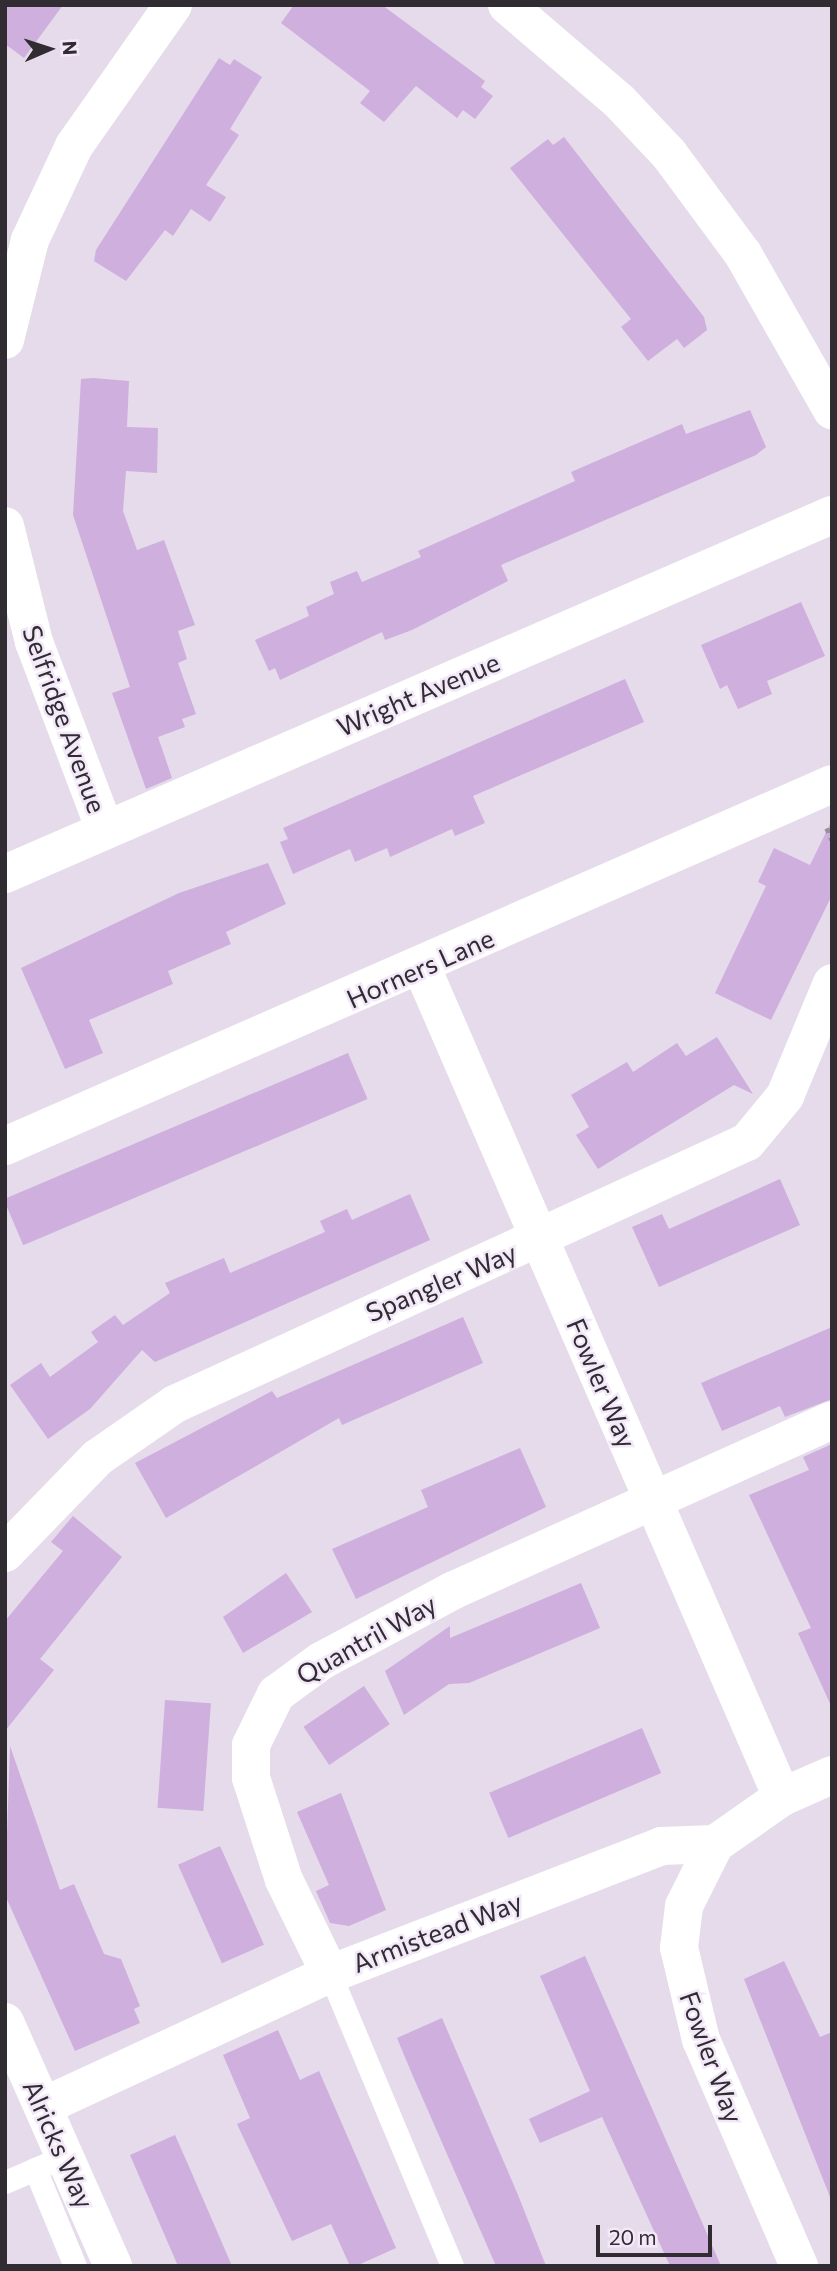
<!DOCTYPE html>
<html>
<head>
<meta charset="utf-8">
<style>
  body { margin:0 }
  #map { position:relative; width:837px; height:2271px; overflow:hidden; background:#e5dbea; font-family:Commissioner,sans-serif }
  div>[style] { position:absolute }
  [style*='--x'] { left:calc(var(--x)*1px); top:calc(var(--y)*1px); width:calc(var(--w)*1px); rotate:calc(var(--a)*1deg) }
  .building>* { inset:0; background:#ceafde; transform-origin:0 0 }
  .path>* { height:4.5px; margin-top:-2.25px; transform-origin:0; background:repeating-linear-gradient(90deg,#98909c 0 5px,transparent 0 10px) }
  .lane>* { height:23px; margin:-11.5px; padding:0 11.5px; transform-origin:11.5px; border-radius:11.5px; background:#fff }
  .street>* { height:38px; margin:-19px; padding:0 19px; transform-origin:19px; border-radius:19px; background:#fff }
  span { translate:-50% -50%; white-space:nowrap; text-align:center; line-height:1.15; -webkit-text-stroke:5px #f2e8f8; paint-order:stroke }
  .street-label { font-size:26px; color:#302c32 }
  .frame { position:absolute; inset:0; border:7px solid #302c32; pointer-events:none }
  .north { position:absolute; left:14px; top:14px; width:70px; height:70px; -webkit-text-stroke:5px #f2e8f8; paint-order:stroke; rotate:87deg; font-size:19px; font-weight:700; line-height:28px; text-align:center; color:#302c32 }
  .north::after { content:''; display:block; margin:auto; width:24px; height:32px; background:#302c32; clip-path:polygon(50% 0,100% 100%,50% 72%,0 100%) }
  .scale { position:absolute; left:596px; top:2225px; width:116px; height:32px; box-sizing:border-box; border:4px solid #302c32; border-top:0; padding-left:9px; font-size:21px; line-height:24px; white-space:nowrap; color:#302c32; -webkit-text-stroke:5px #f2e8f8; paint-order:stroke }
</style>
</head>
<body>
<div id="map">
  <div class="building">
    <i style="clip-path:polygon(5px 5px,63px 5px,24px 58px,5px 44px)"></i>
    <i style="clip-path:polygon(294px 5px,382px 5px,485px 81px,481px 87px,493px 96px,475px 119px,463px 110px,457px 118px,416px 86px,384px 122px,360px 103px,370px 91px,281px 23px)"></i>
    <i style="clip-path:polygon(219px 58px,230px 65px,234px 59px,262px 77px,230px 129px,239px 135px,206px 185px,226px 197px,210px 222px,191px 209px,173px 236px,165px 230px,126px 281px,94px 261px,96px 250px)"></i>
    <i style="clip-path:polygon(564px 137px,704px 317px,707px 330px,684px 348px,677px 339px,648px 361px,621px 327px,631px 319px,510px 168px,548px 139px,553px 145px)"></i>
    <i style="clip-path:polygon(93px 378px,129px 381px,127px 427px,158px 428px,157px 473px,126px 471px,123px 511px,137px 550px,164px 540px,195px 625px,178px 631px,187px 659px,178px 663px,196px 714px,182px 719px,185px 727px,158px 737px,172px 778px,146px 789px,112px 693px,130px 687px,73px 515px,81px 379px)"></i>
    <i style="clip-path:polygon(750px 410px,766px 447px,756px 455px,501px 565px,508px 581px,412px 630px,385px 640px,382px 632px,280px 680px,275px 668px,269px 671px,255px 640px,309px 616px,306px 607px,334px 594px,330px 582px,357px 571px,362px 582px,421px 557px,418px 551px,575px 481px,571px 472px,682px 424px,686px 434px)"></i>
    <i style="clip-path:polygon(801px 602px,825px 656px,767px 681px,772px 694px,738px 709px,727px 685px,720px 689px,701px 645px)"></i>
    <i style="clip-path:polygon(625px 679px,644px 722px,473px 796px,485px 823px,455px 836px,452px 829px,390px 857px,387px 848px,355px 862px,350px 849px,293px 874px,280px 842px,288px 839px,283px 828px)"></i>
    <i style="clip-path:polygon(832px 820px,832px 895px,771px 1020px,715px 993px,766px 886px,758px 882px,774px 848px,810px 865px)"></i>
    <i style="clip-path:polygon(268px 863px,286px 904px,226px 932px,231px 944px,168px 971px,173px 984px,89px 1020px,103px 1053px,65px 1069px,21px 968px,179px 893px)"></i>
    <i style="clip-path:polygon(717px 1037px,753px 1094px,734px 1085px,598px 1169px,576px 1135px,589px 1127px,571px 1095px,627px 1062px,633px 1072px,677px 1043px,686px 1056px)"></i>
    <i style="left:348px;top:1053px;width:50px;height:374px;rotate:67deg"></i>
    <i style="clip-path:polygon(780px 1179px,800px 1225px,659px 1287px,632px 1227px,662px 1214px,669px 1229px)"></i>
    <i style="clip-path:polygon(410px 1194px,430px 1240px,155px 1362px,142px 1350px,90px 1409px,48px 1439px,10px 1385px,41px 1363px,50px 1377px,98px 1342px,91px 1332px,115px 1315px,123px 1325px,170px 1293px,165px 1283px,224px 1258px,230px 1273px,325px 1232px,320px 1221px,347px 1209px,352px 1220px)"></i>
    <i style="clip-path:polygon(463px 1317px,483px 1363px,342px 1425px,339px 1418px,166px 1518px,135px 1463px,272px 1391px,277px 1398px)"></i>
    <i style="clip-path:polygon(832px 1327px,832px 1399px,785px 1417px,780px 1406px,722px 1431px,701px 1383px)"></i>
    <i style="clip-path:polygon(832px 1444px,832px 1708px,798px 1633px,811px 1628px,749px 1495px,809px 1470px,803px 1457px)"></i>
    <i style="clip-path:polygon(520px 1448px,546px 1507px,356px 1599px,332px 1549px,428px 1507px,421px 1490px)"></i>
    <i style="clip-path:polygon(73px 1516px,122px 1557px,40px 1659px,54px 1670px,5px 1731px,5px 1621px,63px 1551px,51px 1542px)"></i>
    <i style="clip-path:polygon(286px 1573px,312px 1612px,243px 1653px,223px 1617px)"></i>
    <i style="clip-path:polygon(581px 1583px,600px 1628px,469px 1683px,449px 1684px,404px 1715px,385px 1671px,450px 1626px,450px 1638px)"></i>
    <i style="left:364px;top:1686px;width:46px;height:73px;rotate:56deg"></i>
    <i style="left:165px;top:1700px;width:46px;height:108px;rotate:4deg"></i>
    <i style="left:642px;top:1728px;width:49px;height:166px;rotate:67deg"></i>
    <i style="clip-path:polygon(10px 1746px,60px 1890px,74px 1884px,104px 1954px,121px 1959px,140px 2006px,134px 2009px,140px 2023px,75px 2051px,5px 1895px)"></i>
    <i style="clip-path:polygon(341px 1793px,386px 1910px,349px 1926px,330px 1923px,316px 1891px,329px 1885px,297px 1812px)"></i>
    <i style="left:220px;top:1846px;width:108px;height:46px;rotate:66deg"></i>
    <i style="clip-path:polygon(585px 1956px,701px 2220px,721px 2266px,670px 2266px,602px 2117px,540px 2143px,529px 2119px,590px 2091px,540px 1976px)"></i>
    <i style="clip-path:polygon(784px 1961px,820px 2037px,832px 2032px,832px 2202px,744px 1979px)"></i>
    <i style="clip-path:polygon(442px 2018px,518px 2195px,546px 2266px,496px 2266px,412px 2074px,397px 2038px)"></i>
    <i style="clip-path:polygon(278px 2030px,300px 2080px,319px 2071px,396px 2248px,356px 2266px,350px 2266px,331px 2224px,292px 2241px,237px 2124px,250px 2118px,223px 2055px)"></i>
    <i style="clip-path:polygon(175px 2135px,190px 2169px,232px 2266px,178px 2266px,130px 2155px)"></i>
  </div>
  <div class="path">
    <i style="--x:827;--y:828;--w:13;--a:67"></i>
  </div>
  <div class="lane">
    <i style="--x:330;--y:1974;--w:316;--a:67.3"></i>
    <i style="--x:35;--y:2169;--w:105;--a:67.6"></i>
    <i style="--x:5;--y:2182;--w:48;--a:-23.4"></i>
  </div>
  <div class="street">
    <i style="--x:507;--y:5;--w:148;--a:40.6"></i>
    <i style="--x:619;--y:101;--w:73;--a:46.7"></i>
    <i style="--x:669;--y:154;--w:124;--a:53.5"></i>
    <i style="--x:743;--y:254;--w:180;--a:60.3"></i>
    <i style="--x:5;--y:340;--w:103;--a:-76"></i>
    <i style="--x:30;--y:240;--w:104;--a:-64.9"></i>
    <i style="--x:74;--y:146;--w:172;--a:-54.9"></i>
    <i style="--x:5;--y:526;--w:120;--a:76"></i>
    <i style="--x:34;--y:642;--w:201;--a:69.3"></i>
    <i style="--x:5;--y:874;--w:902;--a:-23.47"></i>
    <i style="--x:422;--y:968;--w:904;--a:66.53"></i>
    <i style="--x:5;--y:1146;--w:903;--a:-23.64"></i>
    <i style="--x:5;--y:1553;--w:132;--a:-45.9"></i>
    <i style="--x:97;--y:1458;--w:95;--a:-34.7"></i>
    <i style="--x:175;--y:1404;--w:629;--a:-24.61"></i>
    <i style="--x:747;--y:1142;--w:60;--a:-50.4"></i>
    <i style="--x:785;--y:1096;--w:122;--a:-67.4"></i>
    <i style="--x:330;--y:1974;--w:105;--a:-116.1"></i>
    <i style="--x:284;--y:1880;--w:107;--a:-107.9"></i>
    <i style="--x:251;--y:1778;--w:33;--a:-90"></i>
    <i style="--x:251;--y:1745;--w:57;--a:-63.9"></i>
    <i style="--x:276;--y:1694;--w:56;--a:-36.3"></i>
    <i style="--x:321;--y:1661;--w:151;--a:-28.1"></i>
    <i style="--x:454;--y:1590;--w:414;--a:-24.2"></i>
    <i style="--x:5;--y:2022;--w:267;--a:66.1"></i>
    <i style="--x:44;--y:2106;--w:315;--a:-24.8"></i>
    <i style="--x:330;--y:1974;--w:355;--a:-21.1"></i>
    <i style="--x:661;--y:1846;--w:54;--a:-2.1"></i>
    <i style="--x:799;--y:2266;--w:246;--a:-113.4"></i>
    <i style="--x:701;--y:2040;--w:95;--a:-103.4"></i>
    <i style="--x:679;--y:1948;--w:42;--a:-83.2"></i>
    <i style="--x:684;--y:1906;--w:69;--a:-63.4"></i>
    <i style="--x:715;--y:1844;--w:82;--a:-35"></i>
    <i style="--x:782;--y:1797;--w:55;--a:-23.7"></i>
  </div>
  <div class="street-label">
    <span style="left:418px;top:694px;rotate:-23deg">Wright Avenue</span>
    <span style="left:65px;top:719px;rotate:70deg">Selfridge Avenue</span>
    <span style="left:420px;top:968px;rotate:-24deg">Horners Lane</span>
    <span style="left:441px;top:1282px;rotate:-23deg">Spangler Way</span>
    <span style="left:602px;top:1383px;rotate:67deg">Fowler Way</span>
    <span style="left:366px;top:1639px;rotate:-29deg">Quantril Way</span>
    <span style="left:437px;top:1932px;rotate:-21deg">Armistead Way</span>
    <span style="left:712px;top:2057px;rotate:70deg">Fowler Way</span>
    <span style="left:59px;top:2144px;rotate:66deg">Alricks Way</span>
  </div>
  <div class="frame"></div>
  <div class="north">N</div>
  <div class="scale">20 m</div>
</div>
</body>
</html>
